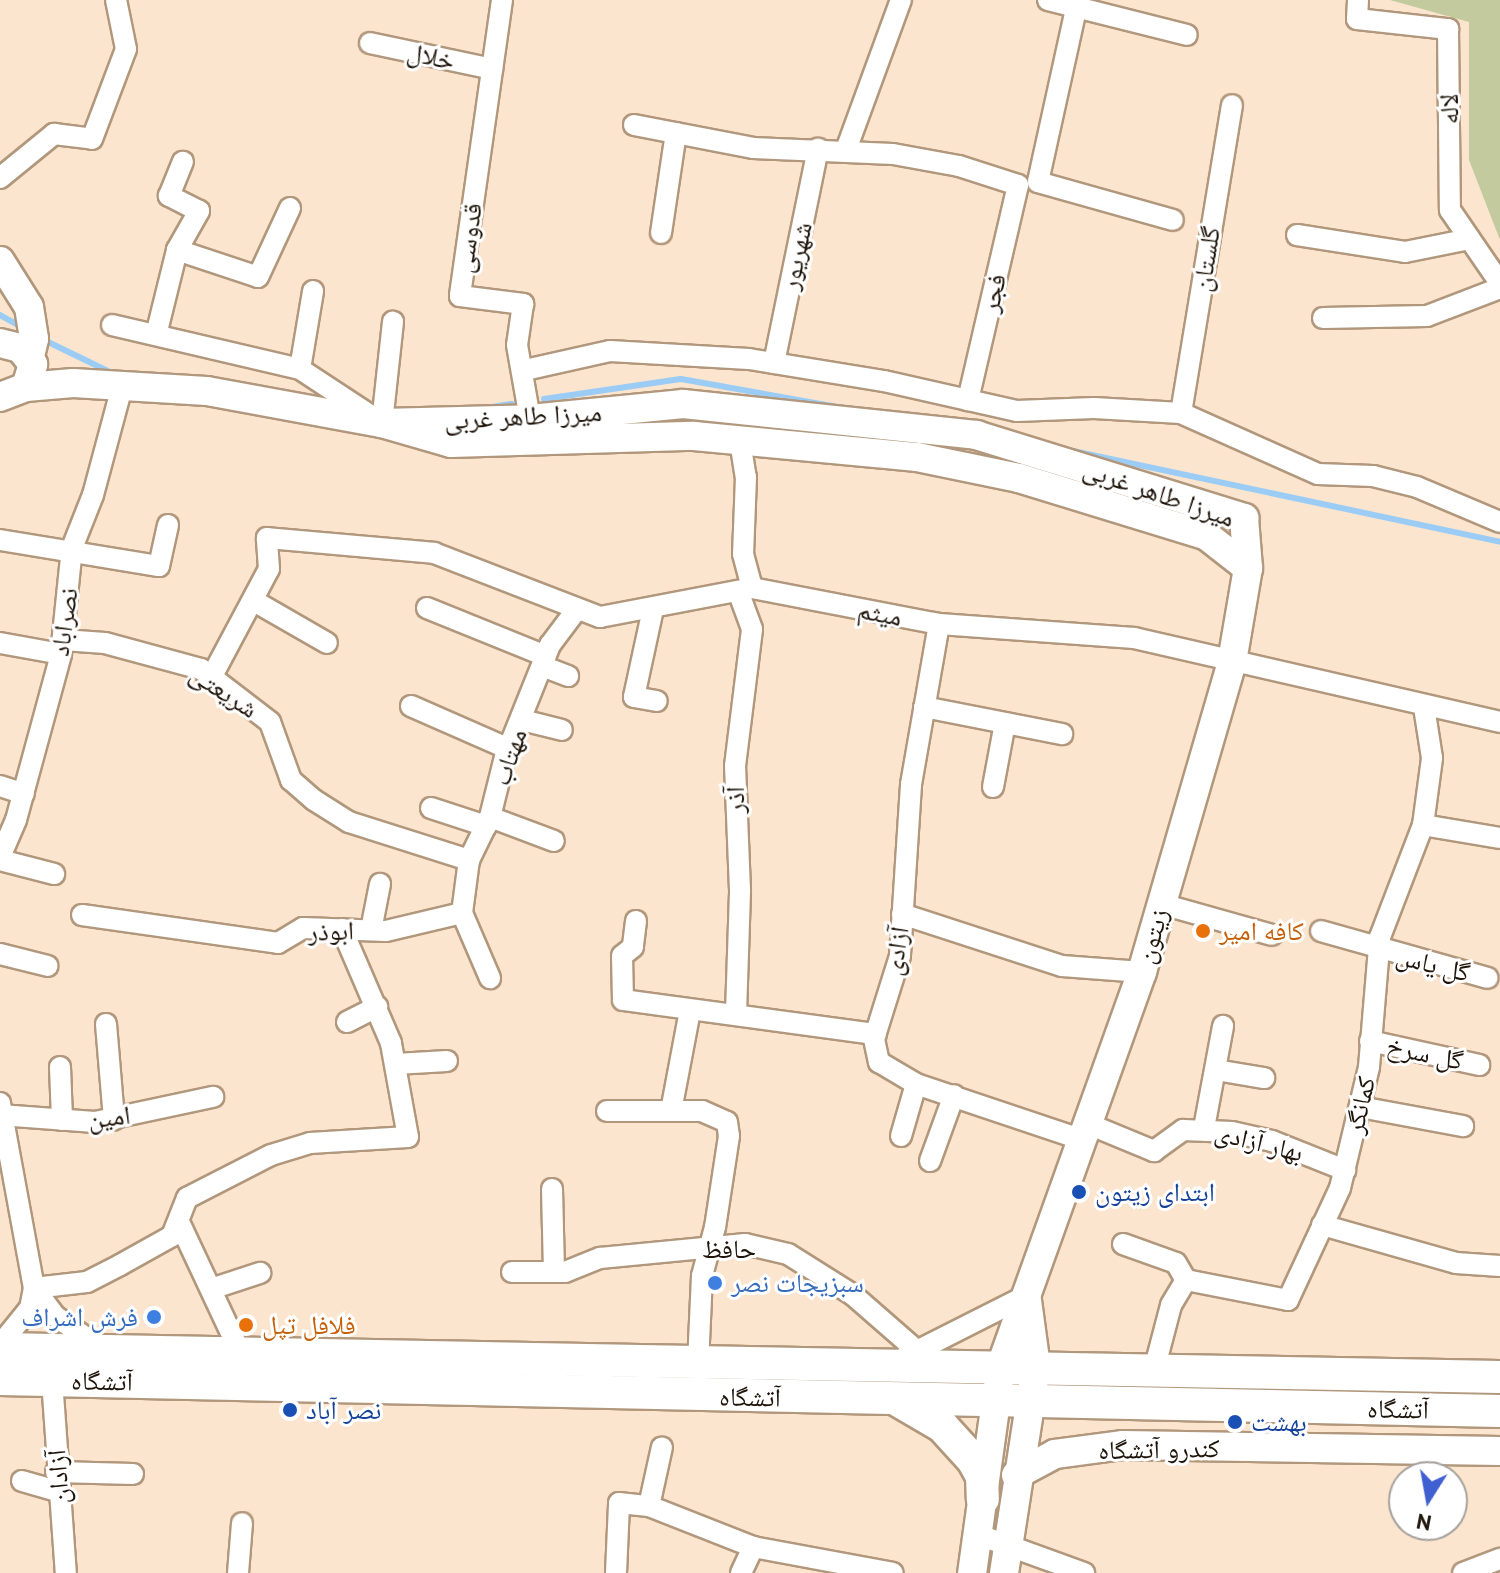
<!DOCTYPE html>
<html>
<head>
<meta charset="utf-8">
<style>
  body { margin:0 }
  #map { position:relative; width:1500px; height:1573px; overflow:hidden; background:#fce5ce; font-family:"PT Sans","Noto Naskh Arabic",sans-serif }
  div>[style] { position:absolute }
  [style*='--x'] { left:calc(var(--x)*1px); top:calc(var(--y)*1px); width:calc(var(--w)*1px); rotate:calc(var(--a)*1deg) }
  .green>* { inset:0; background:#c3ca9e }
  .stream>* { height:6px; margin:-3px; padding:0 3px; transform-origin:3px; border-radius:3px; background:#9bccf6 }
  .roads { filter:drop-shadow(2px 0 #b1977c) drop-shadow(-2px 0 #b1977c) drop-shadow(0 2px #b1977c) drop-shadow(0 -2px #b1977c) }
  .street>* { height:20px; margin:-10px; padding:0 10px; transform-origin:10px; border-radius:10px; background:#fff }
  .secondary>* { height:28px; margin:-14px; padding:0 14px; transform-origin:14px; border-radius:14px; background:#fff }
  .primary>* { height:32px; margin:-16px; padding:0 16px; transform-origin:16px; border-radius:16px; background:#fff }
  .dots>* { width:22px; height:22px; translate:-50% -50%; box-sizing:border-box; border:4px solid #fff; border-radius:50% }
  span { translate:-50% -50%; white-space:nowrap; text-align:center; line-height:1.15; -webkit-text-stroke:6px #fff; paint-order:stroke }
  .street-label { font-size:26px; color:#1e140a }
  .food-label { font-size:26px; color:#c56008 }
  .left { translate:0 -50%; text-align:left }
  .transit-label { font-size:26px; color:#164399 }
  .shop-label { font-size:26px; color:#366cbe }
  .right { translate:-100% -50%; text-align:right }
  .north { position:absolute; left:1388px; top:1461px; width:80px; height:80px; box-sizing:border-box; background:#fff; border:2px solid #a5a19d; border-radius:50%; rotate:191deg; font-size:22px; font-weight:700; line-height:32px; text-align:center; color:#1e140a }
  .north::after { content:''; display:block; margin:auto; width:28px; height:36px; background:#4060d2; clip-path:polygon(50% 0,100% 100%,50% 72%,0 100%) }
</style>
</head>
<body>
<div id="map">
  <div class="green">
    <i style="clip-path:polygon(1390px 0,1500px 0,1500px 240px,1469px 160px,1469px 22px)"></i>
  </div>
  <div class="stream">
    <i style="--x:0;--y:315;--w:29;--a:29"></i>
    <i style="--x:42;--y:339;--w:76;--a:25.9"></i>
    <i style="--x:544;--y:399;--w:138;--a:-8.3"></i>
    <i style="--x:681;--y:379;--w:159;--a:10.1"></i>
    <i style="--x:492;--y:407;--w:20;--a:-9"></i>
    <i style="--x:1073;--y:451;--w:437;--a:12"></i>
  </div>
  <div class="roads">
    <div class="street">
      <i style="--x:502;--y:0;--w:299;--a:98.1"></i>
      <i style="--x:460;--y:296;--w:64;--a:7.2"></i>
      <i style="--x:523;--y:304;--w:41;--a:98.3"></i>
      <i style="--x:517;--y:345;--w:75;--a:80"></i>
      <i style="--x:1048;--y:0;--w:143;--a:14.1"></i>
      <i style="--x:1358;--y:0;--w:19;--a:93"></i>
      <i style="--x:1357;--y:19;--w:92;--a:6.3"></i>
      <i style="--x:1448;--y:29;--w:181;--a:89.4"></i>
      <i style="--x:1450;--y:210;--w:88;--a:55.6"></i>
      <i style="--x:1076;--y:9;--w:177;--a:102.4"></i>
      <i style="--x:1038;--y:182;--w:140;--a:15.7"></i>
      <i style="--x:370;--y:43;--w:125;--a:12"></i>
      <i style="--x:634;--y:125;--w:121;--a:10.9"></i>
      <i style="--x:753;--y:148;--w:140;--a:2.5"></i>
      <i style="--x:893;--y:154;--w:67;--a:10.3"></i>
      <i style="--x:959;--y:166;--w:62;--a:17.9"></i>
      <i style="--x:1018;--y:185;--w:221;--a:103.1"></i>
      <i style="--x:846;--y:150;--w:160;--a:-69.9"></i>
      <i style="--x:0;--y:178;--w:70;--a:-39.2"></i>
      <i style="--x:54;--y:134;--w:38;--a:7"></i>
      <i style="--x:92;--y:139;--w:96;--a:-69.3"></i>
      <i style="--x:126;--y:49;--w:50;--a:-101.5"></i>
      <i style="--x:661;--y:233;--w:101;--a:-81.5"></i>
      <i style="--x:1297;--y:235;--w:109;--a:8.9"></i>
      <i style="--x:1405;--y:252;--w:66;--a:-11.3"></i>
      <i style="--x:177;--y:250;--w:45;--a:-60.6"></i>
      <i style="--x:199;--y:211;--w:34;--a:-153"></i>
      <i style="--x:169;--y:196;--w:37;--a:-68"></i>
      <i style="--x:1323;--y:318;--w:104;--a:-1.1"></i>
      <i style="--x:1427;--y:316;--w:78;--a:-21"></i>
      <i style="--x:112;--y:325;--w:193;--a:13.2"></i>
      <i style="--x:300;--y:369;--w:98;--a:33.4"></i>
      <i style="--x:382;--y:423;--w:102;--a:-83.8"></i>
      <i style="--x:156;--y:335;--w:88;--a:-76.1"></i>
      <i style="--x:177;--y:250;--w:85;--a:18.4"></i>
      <i style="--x:258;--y:277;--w:76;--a:-65.1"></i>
      <i style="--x:774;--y:363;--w:219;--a:-78.4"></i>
      <i style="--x:300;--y:369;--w:79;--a:-80.5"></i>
      <i style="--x:525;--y:370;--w:87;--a:-12.6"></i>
      <i style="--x:610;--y:351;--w:139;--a:3.3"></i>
      <i style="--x:749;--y:359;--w:137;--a:9.3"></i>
      <i style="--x:884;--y:381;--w:136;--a:12.7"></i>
      <i style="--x:1017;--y:411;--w:77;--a:-2.2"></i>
      <i style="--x:1094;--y:408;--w:87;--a:3.3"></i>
      <i style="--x:1181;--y:413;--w:150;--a:24"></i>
      <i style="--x:1318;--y:474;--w:55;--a:2.1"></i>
      <i style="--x:1373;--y:476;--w:45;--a:14"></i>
      <i style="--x:1417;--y:487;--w:90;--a:22.9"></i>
      <i style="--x:1181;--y:413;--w:312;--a:-80.6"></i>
      <i style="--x:740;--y:441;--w:36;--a:81"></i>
      <i style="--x:746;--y:477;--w:77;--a:92.2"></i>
      <i style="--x:743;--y:554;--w:35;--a:75"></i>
      <i style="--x:0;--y:540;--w:161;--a:9.3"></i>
      <i style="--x:159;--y:566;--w:42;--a:-77.6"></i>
      <i style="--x:254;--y:601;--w:84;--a:29.9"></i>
      <i style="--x:427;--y:608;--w:128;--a:22"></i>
      <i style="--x:653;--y:609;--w:90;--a:102.2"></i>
      <i style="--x:634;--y:697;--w:23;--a:10"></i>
      <i style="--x:939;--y:624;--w:163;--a:99.9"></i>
      <i style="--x:911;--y:785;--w:171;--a:93.7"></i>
      <i style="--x:900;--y:956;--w:87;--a:107.4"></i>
      <i style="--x:874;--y:1039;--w:24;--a:78"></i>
      <i style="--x:879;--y:1062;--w:43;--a:30.7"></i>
      <i style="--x:916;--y:1084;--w:173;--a:18.5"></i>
      <i style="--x:63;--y:640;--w:42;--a:4.1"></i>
      <i style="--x:105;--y:643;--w:99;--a:15.2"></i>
      <i style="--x:201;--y:669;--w:87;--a:37.5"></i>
      <i style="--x:270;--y:722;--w:62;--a:70.1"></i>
      <i style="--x:291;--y:780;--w:30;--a:41"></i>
      <i style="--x:314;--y:800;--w:41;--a:32.2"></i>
      <i style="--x:349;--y:822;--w:126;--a:17.6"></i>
      <i style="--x:0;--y:643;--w:62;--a:10.2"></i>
      <i style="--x:542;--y:666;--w:28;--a:21"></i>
      <i style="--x:212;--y:676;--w:121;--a:-62"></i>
      <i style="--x:269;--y:569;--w:31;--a:-94"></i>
      <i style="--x:267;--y:538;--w:168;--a:5.1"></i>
      <i style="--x:434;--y:553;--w:178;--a:21.1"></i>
      <i style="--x:600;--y:617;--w:155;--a:-10.8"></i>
      <i style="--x:752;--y:588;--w:190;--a:10.9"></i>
      <i style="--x:939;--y:624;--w:196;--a:4.1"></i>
      <i style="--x:1134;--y:638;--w:376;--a:12.9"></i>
      <i style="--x:411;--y:706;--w:107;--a:23.7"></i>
      <i style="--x:924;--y:707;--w:141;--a:11.1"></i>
      <i style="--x:522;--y:720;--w:41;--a:14"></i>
      <i style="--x:0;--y:786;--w:25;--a:18"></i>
      <i style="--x:993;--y:787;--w:65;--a:-79.4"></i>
      <i style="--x:431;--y:808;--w:58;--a:18.1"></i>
      <i style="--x:490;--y:817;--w:68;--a:20.6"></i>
      <i style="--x:1423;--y:825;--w:78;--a:9.6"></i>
      <i style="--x:0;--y:857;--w:40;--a:-66.6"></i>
      <i style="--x:16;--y:820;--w:172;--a:-74.8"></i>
      <i style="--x:61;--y:654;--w:107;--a:-84.1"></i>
      <i style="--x:72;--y:548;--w:57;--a:-68.4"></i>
      <i style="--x:93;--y:495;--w:112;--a:-75"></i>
      <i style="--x:0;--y:860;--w:56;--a:14.5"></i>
      <i style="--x:1162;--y:904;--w:114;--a:15.7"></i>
      <i style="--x:462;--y:913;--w:53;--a:-82.5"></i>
      <i style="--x:469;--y:860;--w:48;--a:-64"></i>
      <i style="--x:490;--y:817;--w:62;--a:-76"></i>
      <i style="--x:505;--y:757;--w:121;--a:-68.1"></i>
      <i style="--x:550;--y:645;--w:45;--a:-53.1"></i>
      <i style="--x:902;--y:914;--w:168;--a:18"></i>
      <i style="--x:1062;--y:966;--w:80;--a:4.3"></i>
      <i style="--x:82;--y:915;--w:198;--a:8.1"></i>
      <i style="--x:278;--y:943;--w:29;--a:-31"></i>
      <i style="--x:303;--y:928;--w:83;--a:2.1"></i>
      <i style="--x:386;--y:931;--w:78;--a:-13.3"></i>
      <i style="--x:462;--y:913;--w:71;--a:66.7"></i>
      <i style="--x:636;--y:921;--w:26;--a:97"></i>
      <i style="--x:633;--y:947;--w:14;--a:141"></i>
      <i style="--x:622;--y:956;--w:44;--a:88.7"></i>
      <i style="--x:623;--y:1000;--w:255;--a:7.7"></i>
      <i style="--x:371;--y:930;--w:47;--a:-78.9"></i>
      <i style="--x:1321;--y:931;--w:173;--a:15.7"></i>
      <i style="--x:0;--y:954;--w:49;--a:14"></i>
      <i style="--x:736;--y:1013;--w:123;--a:-88.1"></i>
      <i style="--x:740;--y:890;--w:124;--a:-92.3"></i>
      <i style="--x:735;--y:766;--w:138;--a:-82.9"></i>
      <i style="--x:752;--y:629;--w:40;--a:-110.2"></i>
      <i style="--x:347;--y:1022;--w:34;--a:-27"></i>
      <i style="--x:106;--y:1024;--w:96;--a:85.2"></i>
      <i style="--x:1370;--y:1041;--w:112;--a:12.4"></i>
      <i style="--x:396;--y:1064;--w:51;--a:-3.4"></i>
      <i style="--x:60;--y:1067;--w:53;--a:87.8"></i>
      <i style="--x:1216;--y:1070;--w:49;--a:9.5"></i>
      <i style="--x:0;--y:1103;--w:188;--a:79.6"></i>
      <i style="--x:34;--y:1288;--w:20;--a:101"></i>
      <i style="--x:30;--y:1308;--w:48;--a:129"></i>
      <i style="--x:1360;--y:1107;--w:105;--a:10.5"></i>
      <i style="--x:607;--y:1111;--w:95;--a:0"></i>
      <i style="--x:702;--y:1111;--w:27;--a:24"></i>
      <i style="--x:727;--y:1122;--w:14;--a:82"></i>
      <i style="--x:729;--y:1136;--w:92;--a:98.7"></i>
      <i style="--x:715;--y:1227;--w:51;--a:104.9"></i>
      <i style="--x:702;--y:1276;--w:87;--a:92.6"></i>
      <i style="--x:671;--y:1111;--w:103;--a:-79.3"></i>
      <i style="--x:0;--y:1115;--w:95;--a:4.2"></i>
      <i style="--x:95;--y:1122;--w:121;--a:-12"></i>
      <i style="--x:1086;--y:1123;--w:74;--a:22.4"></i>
      <i style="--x:1154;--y:1151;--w:36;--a:-36"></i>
      <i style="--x:1183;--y:1130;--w:49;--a:2.3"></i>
      <i style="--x:1232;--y:1132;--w:41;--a:12.7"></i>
      <i style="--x:1272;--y:1141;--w:79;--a:21.7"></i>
      <i style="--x:1204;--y:1128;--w:104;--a:-79.4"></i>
      <i style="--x:901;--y:1136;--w:54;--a:-73.9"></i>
      <i style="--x:930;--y:1161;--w:70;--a:-70"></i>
      <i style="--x:552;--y:1189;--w:83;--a:88.6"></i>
      <i style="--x:180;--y:1224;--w:144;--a:64.9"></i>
      <i style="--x:1322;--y:1225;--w:139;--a:15.8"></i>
      <i style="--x:1456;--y:1263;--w:44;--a:3.9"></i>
      <i style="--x:1123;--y:1244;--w:56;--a:19.7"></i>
      <i style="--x:1176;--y:1263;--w:20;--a:60"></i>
      <i style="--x:512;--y:1272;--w:53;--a:0"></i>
      <i style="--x:565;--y:1272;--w:38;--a:-22"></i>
      <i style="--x:600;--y:1258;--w:146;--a:-5.5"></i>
      <i style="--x:745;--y:1244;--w:44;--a:13.1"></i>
      <i style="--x:788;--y:1254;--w:77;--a:32.2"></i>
      <i style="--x:853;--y:1295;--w:84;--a:41.1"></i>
      <i style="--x:34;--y:1288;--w:53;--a:-6.5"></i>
      <i style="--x:87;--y:1282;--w:37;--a:-27"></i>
      <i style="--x:120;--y:1265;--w:60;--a:-29.1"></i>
      <i style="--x:172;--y:1236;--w:41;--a:-68.5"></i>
      <i style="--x:187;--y:1198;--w:94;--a:-27.1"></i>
      <i style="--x:271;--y:1155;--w:41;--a:-17.1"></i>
      <i style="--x:310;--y:1143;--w:98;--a:-3.5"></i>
      <i style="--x:408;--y:1137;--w:96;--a:-100.3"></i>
      <i style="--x:391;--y:1043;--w:124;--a:-113.3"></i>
      <i style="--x:34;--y:1288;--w:35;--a:53"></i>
      <i style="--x:55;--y:1316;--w:52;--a:34.9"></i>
      <i style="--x:211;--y:1289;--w:52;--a:-18.1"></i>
      <i style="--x:905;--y:1357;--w:136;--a:-26.8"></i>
      <i style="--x:1154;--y:1370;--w:67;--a:-75.3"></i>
      <i style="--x:1171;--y:1305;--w:29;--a:-59"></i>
      <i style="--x:1186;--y:1280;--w:104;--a:11.1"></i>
      <i style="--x:1288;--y:1300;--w:123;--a:-65.1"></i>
      <i style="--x:1340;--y:1188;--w:124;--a:-76.5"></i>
      <i style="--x:1369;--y:1067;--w:130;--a:-85.2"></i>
      <i style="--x:1380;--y:937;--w:120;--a:-69"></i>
      <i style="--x:1423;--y:825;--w:68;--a:-82.3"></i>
      <i style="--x:1432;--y:758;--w:52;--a:-98.9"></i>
      <i style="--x:52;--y:1380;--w:194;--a:85.9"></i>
      <i style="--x:56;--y:1472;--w:77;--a:1.5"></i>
      <i style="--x:22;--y:1481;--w:36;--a:16"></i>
      <i style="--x:649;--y:1506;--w:60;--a:-77.6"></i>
      <i style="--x:979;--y:1535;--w:112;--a:19.9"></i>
      <i style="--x:238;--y:1573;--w:50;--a:-85.4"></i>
      <i style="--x:616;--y:1573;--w:70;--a:-87.5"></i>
      <i style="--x:619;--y:1503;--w:30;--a:6"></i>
      <i style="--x:649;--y:1506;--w:112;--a:21.5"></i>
      <i style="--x:753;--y:1547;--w:142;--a:10.5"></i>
      <i style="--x:741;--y:1573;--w:29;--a:-65"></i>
      <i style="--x:1463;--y:1573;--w:40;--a:-21"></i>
    </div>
    <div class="secondary">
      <i style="--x:0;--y:261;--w:54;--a:57.8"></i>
      <i style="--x:29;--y:307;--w:32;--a:81"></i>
      <i style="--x:34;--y:339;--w:18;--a:103"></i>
      <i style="--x:0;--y:343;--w:21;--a:14"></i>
      <i style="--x:20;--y:348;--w:21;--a:51"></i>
      <i style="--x:33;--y:364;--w:24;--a:107"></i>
      <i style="--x:26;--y:387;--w:28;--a:159"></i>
      <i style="--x:26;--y:387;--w:47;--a:-4.9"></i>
      <i style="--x:73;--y:383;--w:134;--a:3.4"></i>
      <i style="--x:207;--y:391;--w:178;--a:10.4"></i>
      <i style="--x:382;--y:423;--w:72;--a:16.2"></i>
      <i style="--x:451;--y:443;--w:243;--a:-1.7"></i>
      <i style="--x:694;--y:436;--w:224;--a:5.4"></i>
      <i style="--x:917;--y:457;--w:104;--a:11.6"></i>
      <i style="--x:1019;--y:478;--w:197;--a:17.1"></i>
      <i style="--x:1207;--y:536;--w:52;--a:38"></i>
      <i style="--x:382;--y:423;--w:148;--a:-1.5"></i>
      <i style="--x:530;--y:419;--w:154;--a:-5.6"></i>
      <i style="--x:683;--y:404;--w:295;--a:6"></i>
      <i style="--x:976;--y:435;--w:281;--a:17.2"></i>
      <i style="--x:1244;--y:518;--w:50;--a:85.4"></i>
      <i style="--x:1248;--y:568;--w:95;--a:99.7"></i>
      <i style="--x:1232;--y:662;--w:323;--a:106.2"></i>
      <i style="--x:1142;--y:972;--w:418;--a:109.7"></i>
      <i style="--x:1001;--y:1365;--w:210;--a:97.9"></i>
      <i style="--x:1016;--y:1475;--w:44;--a:-28.3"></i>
      <i style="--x:1055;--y:1454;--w:69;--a:-7.5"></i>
      <i style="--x:1123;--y:1445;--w:377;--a:0.9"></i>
      <i style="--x:1004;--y:1573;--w:208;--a:-81.2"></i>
      <i style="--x:1036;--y:1367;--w:68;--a:-97.7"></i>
    </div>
    <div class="primary">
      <i style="--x:0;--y:1349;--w:1500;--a:1.07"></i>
      <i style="--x:0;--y:1379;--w:1500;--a:1.22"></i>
      <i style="--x:899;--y:1401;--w:50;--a:30.2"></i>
      <i style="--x:942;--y:1426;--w:46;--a:47.6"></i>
      <i style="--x:973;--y:1460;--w:18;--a:61"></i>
      <i style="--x:982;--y:1476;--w:23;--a:88"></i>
    </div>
  </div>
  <div class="dots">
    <i style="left:1203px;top:931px;background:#e8710a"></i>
    <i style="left:1079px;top:1192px;background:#1a4fb4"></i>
    <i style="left:715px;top:1283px;background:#3f7fe0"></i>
    <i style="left:154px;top:1317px;background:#3f7fe0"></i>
    <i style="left:246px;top:1325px;background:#e8710a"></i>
    <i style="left:290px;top:1410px;background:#1a4fb4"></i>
    <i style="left:1235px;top:1422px;background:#1a4fb4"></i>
  </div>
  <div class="street-label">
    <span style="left:431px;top:56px;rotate:12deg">خلال</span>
    <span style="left:1449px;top:109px;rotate:-91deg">لاله</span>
    <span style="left:468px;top:238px;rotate:-82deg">قدوسی</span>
    <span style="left:796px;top:256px;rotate:-78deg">شهریور</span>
    <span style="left:1206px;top:259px;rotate:-81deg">گلستان</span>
    <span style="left:993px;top:293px;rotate:-77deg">فجر</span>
    <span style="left:523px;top:416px;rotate:-3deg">میرزا طاهر غربی</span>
    <span style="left:1159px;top:493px;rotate:19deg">میرزا طاهر غربی</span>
    <span style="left:880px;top:613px;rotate:11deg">میثم</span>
    <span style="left:64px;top:622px;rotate:-82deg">نصراباد</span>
    <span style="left:224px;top:691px;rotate:33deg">شریعتی</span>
    <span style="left:509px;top:757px;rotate:-71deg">مهتاب</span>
    <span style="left:735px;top:800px;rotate:-90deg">آذر</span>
    <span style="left:331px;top:931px;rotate:-2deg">ابوذر</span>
    <span style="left:1152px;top:936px;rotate:-74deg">زیتون</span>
    <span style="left:896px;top:951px;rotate:-81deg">آزادی</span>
    <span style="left:1433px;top:964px;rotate:14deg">گل یاس</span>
    <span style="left:1425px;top:1053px;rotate:12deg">گل سرخ</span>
    <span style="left:1360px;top:1105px;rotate:-77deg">کمانگر</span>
    <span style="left:109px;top:1117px;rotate:-7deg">امین</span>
    <span style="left:1259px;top:1142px;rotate:14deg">بهار آزادی</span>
    <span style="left:729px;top:1249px">حافظ</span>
    <span style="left:102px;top:1381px;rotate:1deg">آتشگاه</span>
    <span style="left:750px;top:1397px;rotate:1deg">آتشگاه</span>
    <span style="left:1398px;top:1409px;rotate:1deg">آتشگاه</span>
    <span style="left:1159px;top:1449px;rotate:-1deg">کندرو آتشگاه</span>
    <span style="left:58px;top:1477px;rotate:-94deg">آزادان</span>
  </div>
  <div class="food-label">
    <span class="left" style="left:1219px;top:931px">کافه امیر</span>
    <span class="left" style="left:262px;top:1325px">فلافل تپل</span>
  </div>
  <div class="transit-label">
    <span class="left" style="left:1095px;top:1192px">ابتدای زیتون</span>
    <span class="left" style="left:306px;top:1410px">نصر آباد</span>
    <span class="left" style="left:1251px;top:1422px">بهشت</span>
  </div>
  <div class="shop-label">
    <span class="left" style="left:731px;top:1283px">سبزیجات نصر</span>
    <span class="right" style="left:138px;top:1317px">فرش اشراف</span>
  </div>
  <div class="north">N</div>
</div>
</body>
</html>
